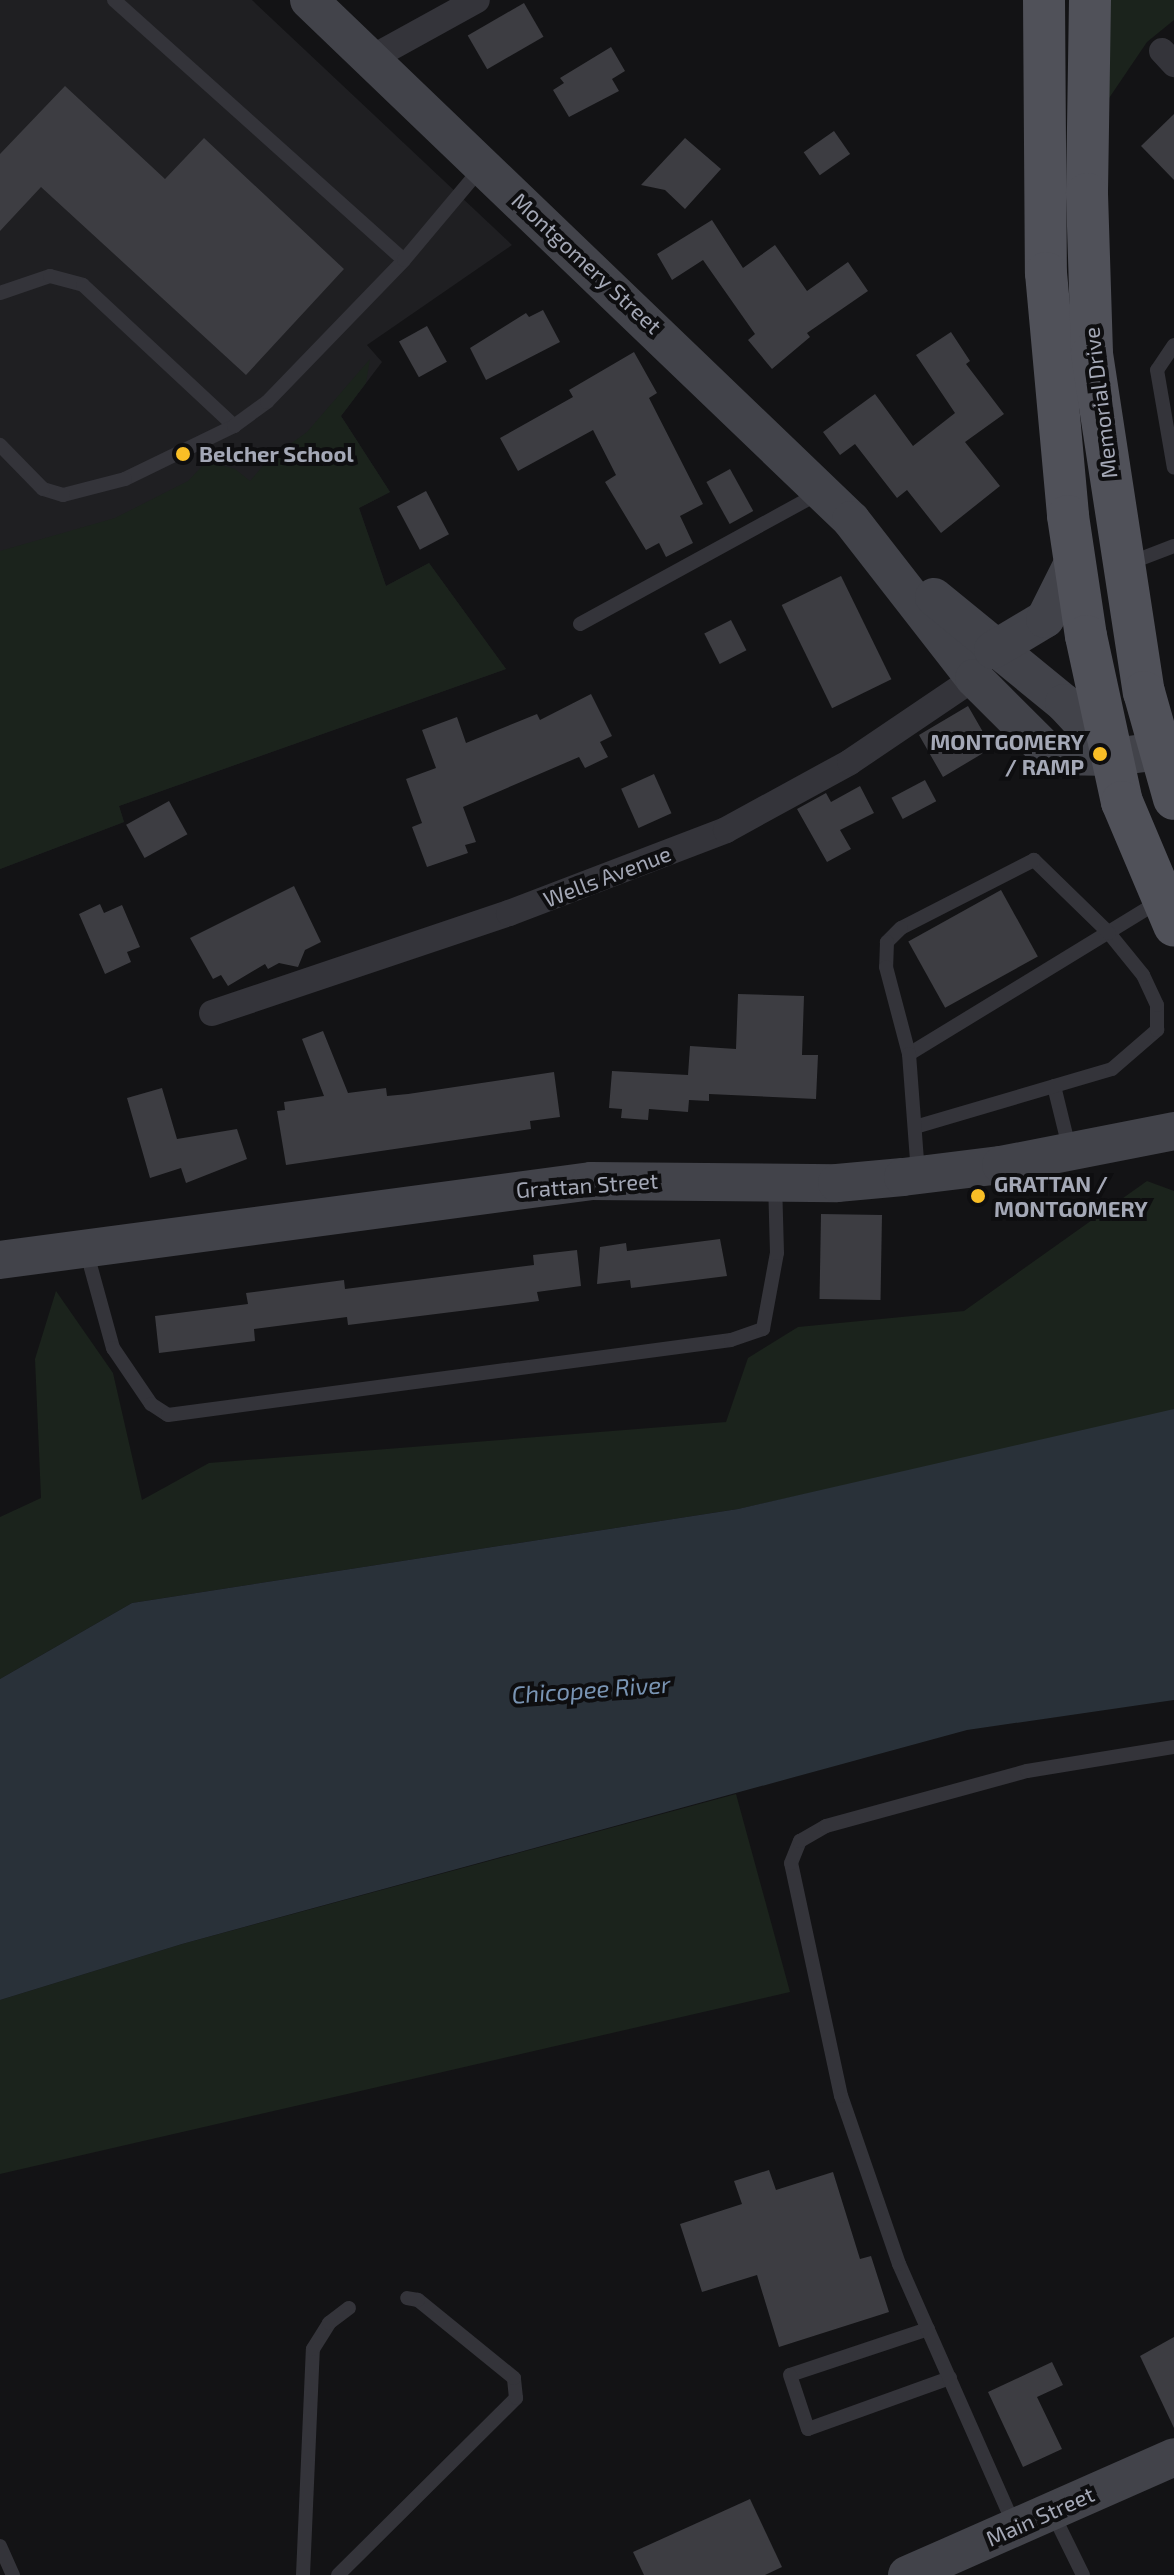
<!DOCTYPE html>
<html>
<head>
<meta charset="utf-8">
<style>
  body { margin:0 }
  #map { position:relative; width:1174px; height:2575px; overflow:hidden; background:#131315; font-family:"Exo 2",sans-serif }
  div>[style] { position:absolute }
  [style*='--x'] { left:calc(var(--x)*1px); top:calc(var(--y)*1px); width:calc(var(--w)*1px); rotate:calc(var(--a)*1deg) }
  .built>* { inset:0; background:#1f1f22 }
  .green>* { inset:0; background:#1b231c }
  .water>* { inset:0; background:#293139 }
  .building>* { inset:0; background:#3d3d42; transform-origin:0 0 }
  .lane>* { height:14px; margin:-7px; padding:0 7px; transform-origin:7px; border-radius:7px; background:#34343a }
  .street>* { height:26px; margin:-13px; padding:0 13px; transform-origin:13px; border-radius:13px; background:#34343a }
  .secondary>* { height:38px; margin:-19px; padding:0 19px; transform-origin:19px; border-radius:19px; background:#42434a }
  .primary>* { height:42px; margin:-21px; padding:0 21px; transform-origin:21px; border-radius:21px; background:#505159 }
  .dots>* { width:22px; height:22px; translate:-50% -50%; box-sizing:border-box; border:4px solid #0e0e10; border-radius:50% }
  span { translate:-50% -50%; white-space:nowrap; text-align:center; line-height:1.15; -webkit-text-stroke:8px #0e0e10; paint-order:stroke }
  .street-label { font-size:22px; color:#a4a8b6 }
  .poi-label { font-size:22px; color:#a4a8b6; font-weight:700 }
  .left { translate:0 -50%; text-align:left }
  .right { translate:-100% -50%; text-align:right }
  .water-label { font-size:24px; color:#7994b3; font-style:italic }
</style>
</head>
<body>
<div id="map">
  <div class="built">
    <i style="clip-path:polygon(0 0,252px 0,512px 245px,367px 345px,382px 362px,341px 416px,390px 492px,359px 508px,386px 586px,429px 563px,506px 669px,119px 806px,124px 822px,0 869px)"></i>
  </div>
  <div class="green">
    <i style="clip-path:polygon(1109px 0,1174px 0,1174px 20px,1147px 42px,1101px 110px)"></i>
    <i style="clip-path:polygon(370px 359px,366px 383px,341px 416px,390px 492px,359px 508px,386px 586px,429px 563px,506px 669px,119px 806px,124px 822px,0 869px,0 551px,115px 518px,188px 481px,207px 461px,235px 469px,250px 481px,267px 461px,307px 432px)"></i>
    <i style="clip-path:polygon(1147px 1181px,1174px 1191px,1174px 1409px,1160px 1415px,738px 1509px,132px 1603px,0 1679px,0 1517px,41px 1498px,35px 1359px,56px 1291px,113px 1373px,142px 1500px,209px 1463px,726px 1422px,748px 1358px,798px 1327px,964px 1311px)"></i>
    <i style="clip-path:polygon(736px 1794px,790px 1992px,0 2174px,0 2000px,182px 1944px)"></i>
  </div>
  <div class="water">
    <i style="clip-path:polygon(1174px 1409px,1174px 1700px,967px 1730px,182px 1944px,0 2000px,0 1679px,132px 1603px,738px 1509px)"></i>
  </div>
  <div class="building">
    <i style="left:524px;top:3px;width:39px;height:65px;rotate:60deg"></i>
    <i style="clip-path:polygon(611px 47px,625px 71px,612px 79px,619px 91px,569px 117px,553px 90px,564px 83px,560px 78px)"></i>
    <i style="clip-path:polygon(65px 86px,165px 179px,204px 138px,344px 269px,246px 375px,41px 187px,0 231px,0 154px)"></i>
    <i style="clip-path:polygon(1174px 114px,1174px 180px,1141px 146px)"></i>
    <i style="left:834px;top:131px;width:28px;height:37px;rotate:55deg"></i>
    <i style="clip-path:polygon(685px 138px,721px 169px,685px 209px,665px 190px,641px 185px)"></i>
    <i style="clip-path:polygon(712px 220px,743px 268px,775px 245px,807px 291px,848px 262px,868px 291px,807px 333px,810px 337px,772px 369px,748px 340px,755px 334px,703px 260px,672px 280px,657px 254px)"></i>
    <i style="clip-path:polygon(543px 310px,560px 342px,486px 380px,470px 348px,526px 313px,529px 317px)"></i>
    <i style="left:427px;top:326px;width:41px;height:32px;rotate:61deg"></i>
    <i style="clip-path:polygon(951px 332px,970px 361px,966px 364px,1004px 414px,965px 442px,1000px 486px,941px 533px,907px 490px,897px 498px,855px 444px,840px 455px,823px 432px,875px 394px,913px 446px,955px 413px,916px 355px)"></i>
    <i style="clip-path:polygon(634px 352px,657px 393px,649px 398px,703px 504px,680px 516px,693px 543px,666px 557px,659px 543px,646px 550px,605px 482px,616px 475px,593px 430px,518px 471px,500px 438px,573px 397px,569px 390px)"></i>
    <i style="left:730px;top:469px;width:48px;height:27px;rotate:61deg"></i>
    <i style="left:426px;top:491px;width:49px;height:33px;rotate:62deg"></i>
    <i style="left:841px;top:576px;width:115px;height:66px;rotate:64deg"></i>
    <i style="left:731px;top:620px;width:34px;height:30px;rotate:63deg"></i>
    <i style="clip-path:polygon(591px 694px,612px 736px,600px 742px,608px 757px,585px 768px,579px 757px,463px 807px,476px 842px,465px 845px,468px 853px,427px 867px,412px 827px,422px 823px,406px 779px,436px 768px,422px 730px,457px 717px,466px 743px,537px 714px,540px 720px)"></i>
    <i style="clip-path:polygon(968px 706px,987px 739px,979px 743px,985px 752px,943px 777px,919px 735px)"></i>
    <i style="left:654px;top:774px;width:43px;height:36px;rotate:66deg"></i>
    <i style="left:925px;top:780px;width:24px;height:38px;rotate:62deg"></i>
    <i style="clip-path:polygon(860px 786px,874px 813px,840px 830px,851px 849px,827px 862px,797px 809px,826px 793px,831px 802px)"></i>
    <i style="left:169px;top:801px;width:38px;height:49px;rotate:61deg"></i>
    <i style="clip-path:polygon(294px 886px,321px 942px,305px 950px,298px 967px,279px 963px,268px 969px,265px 964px,228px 986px,221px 975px,213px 979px,190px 938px)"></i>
    <i style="left:1001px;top:890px;width:76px;height:106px;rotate:61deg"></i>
    <i style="clip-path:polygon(100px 904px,104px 913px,122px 905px,140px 947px,127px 952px,131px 962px,105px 974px,79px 914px)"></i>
    <i style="clip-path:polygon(738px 994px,804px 996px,802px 1055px,818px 1055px,816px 1099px,709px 1094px,709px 1101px,689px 1100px,688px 1112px,649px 1109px,648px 1120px,621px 1118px,622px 1109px,609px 1108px,612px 1071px,688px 1075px,690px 1046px,736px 1049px)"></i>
    <i style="clip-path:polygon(323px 1031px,348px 1093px,386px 1088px,387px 1096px,408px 1094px,554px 1072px,560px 1117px,530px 1121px,531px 1129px,286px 1165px,277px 1111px,285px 1110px,284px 1102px,324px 1096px,302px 1039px)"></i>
    <i style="clip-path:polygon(162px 1088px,177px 1139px,237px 1129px,247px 1159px,186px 1183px,181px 1168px,150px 1178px,127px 1098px)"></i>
    <i style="left:821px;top:1214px;width:61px;height:85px;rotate:1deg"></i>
    <i style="clip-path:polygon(720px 1239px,727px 1276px,631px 1288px,630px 1280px,597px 1284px,600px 1247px,626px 1243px,627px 1251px)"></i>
    <i style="clip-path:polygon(577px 1250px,581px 1286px,537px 1292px,539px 1301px,348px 1325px,347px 1317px,254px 1329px,255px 1341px,159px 1353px,155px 1316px,248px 1304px,246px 1293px,344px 1280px,345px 1289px,534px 1265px,533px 1255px)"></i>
    <i style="clip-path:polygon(769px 2170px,776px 2190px,833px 2172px,860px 2259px,871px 2256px,889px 2312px,779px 2347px,757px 2275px,702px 2292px,680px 2224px,742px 2204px,734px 2181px)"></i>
    <i style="clip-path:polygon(1174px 2337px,1174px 2428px,1140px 2356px)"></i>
    <i style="clip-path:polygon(1052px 2362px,1063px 2385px,1037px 2397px,1062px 2449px,1023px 2467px,988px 2392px)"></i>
    <i style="clip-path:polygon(750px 2499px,782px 2567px,765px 2575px,644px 2575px,633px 2552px)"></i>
  </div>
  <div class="lane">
    <i style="--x:114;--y:0;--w:389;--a:41.9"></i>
    <i style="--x:0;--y:293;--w:53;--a:-18.8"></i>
    <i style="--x:50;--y:276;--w:34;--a:15"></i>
    <i style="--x:83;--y:285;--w:207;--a:43"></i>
    <i style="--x:234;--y:426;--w:121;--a:154.1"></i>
    <i style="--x:125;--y:479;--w:64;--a:165.5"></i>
    <i style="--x:63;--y:495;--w:21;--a:-163"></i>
    <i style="--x:43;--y:489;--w:62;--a:-134.3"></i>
    <i style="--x:1174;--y:345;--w:30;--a:124"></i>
    <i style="--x:1157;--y:370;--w:99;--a:80.2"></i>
    <i style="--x:234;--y:426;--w:41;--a:-36"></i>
    <i style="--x:267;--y:402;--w:197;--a:-46"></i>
    <i style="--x:404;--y:260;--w:121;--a:-50"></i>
    <i style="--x:1127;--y:564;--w:50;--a:-21"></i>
    <i style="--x:580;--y:624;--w:273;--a:-28.7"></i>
    <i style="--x:909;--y:1054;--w:294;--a:-31.4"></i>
    <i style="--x:1054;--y:1086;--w:67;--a:76.2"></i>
    <i style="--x:915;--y:1127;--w:205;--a:-16.4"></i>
    <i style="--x:1112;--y:1069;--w:60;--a:-40.9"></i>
    <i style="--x:1157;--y:1030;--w:25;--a:-90"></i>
    <i style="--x:1157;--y:1005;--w:33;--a:-115"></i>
    <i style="--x:1143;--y:975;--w:54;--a:-129"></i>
    <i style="--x:1109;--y:933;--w:105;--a:-135.8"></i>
    <i style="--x:1034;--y:860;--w:149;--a:152.9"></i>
    <i style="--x:901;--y:928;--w:20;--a:135"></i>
    <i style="--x:887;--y:942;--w:25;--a:92"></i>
    <i style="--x:886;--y:967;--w:90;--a:75.2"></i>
    <i style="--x:909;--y:1054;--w:121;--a:85.7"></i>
    <i style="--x:86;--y:1250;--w:102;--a:74.6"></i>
    <i style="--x:113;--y:1348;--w:68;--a:55.8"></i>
    <i style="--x:151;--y:1404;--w:20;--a:33"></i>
    <i style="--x:168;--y:1415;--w:568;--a:-7.59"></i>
    <i style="--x:731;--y:1340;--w:34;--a:-19"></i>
    <i style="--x:763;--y:1329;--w:77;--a:-79.6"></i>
    <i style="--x:777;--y:1253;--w:70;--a:-91.6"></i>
    <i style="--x:928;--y:2329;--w:145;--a:161.6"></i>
    <i style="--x:790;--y:2375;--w:57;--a:71.6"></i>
    <i style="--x:808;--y:2429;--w:151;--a:-19.8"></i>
    <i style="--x:1052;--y:2512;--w:70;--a:63.8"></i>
    <i style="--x:1015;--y:2527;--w:287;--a:-113.8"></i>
    <i style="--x:899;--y:2264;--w:178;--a:-109"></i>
    <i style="--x:841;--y:2096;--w:238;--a:-102.1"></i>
    <i style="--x:791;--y:1863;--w:24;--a:-68"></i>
    <i style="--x:800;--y:1841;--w:30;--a:-30"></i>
    <i style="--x:826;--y:1826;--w:208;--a:-15.3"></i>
    <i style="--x:1027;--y:1771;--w:149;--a:-9.3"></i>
    <i style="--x:0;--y:2546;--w:32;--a:66"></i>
    <i style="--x:303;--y:2575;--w:226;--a:-87.5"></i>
    <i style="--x:313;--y:2349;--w:31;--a:-58"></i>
    <i style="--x:329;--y:2323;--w:25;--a:-37"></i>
    <i style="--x:338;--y:2575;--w:251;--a:-44.8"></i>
    <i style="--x:516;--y:2398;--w:20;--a:-96"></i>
    <i style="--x:514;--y:2378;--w:124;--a:-140.9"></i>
    <i style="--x:418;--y:2300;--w:11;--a:-170"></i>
  </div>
  <div class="street">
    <i style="--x:1162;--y:51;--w:18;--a:47"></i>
    <i style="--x:370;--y:59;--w:122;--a:-28.9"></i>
    <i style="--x:212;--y:1013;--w:313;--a:-18.6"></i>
    <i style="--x:509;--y:913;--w:232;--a:-20.9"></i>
    <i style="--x:726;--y:830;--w:141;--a:-28.7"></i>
    <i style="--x:850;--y:762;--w:150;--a:-34.1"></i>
  </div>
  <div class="secondary">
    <i style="--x:309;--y:0;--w:751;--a:43.81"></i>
    <i style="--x:851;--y:520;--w:200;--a:52.1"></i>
    <i style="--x:974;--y:678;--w:110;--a:45"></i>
    <i style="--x:1052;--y:756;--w:62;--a:0.9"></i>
    <i style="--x:1114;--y:757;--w:61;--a:-7.6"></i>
    <i style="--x:934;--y:597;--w:168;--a:39.2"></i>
    <i style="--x:1064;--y:703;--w:74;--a:47.2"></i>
    <i style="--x:993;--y:650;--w:61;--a:-30.8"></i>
    <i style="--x:1045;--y:619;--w:67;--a:-63.4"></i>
    <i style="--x:0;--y:1260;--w:596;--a:-7.61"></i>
    <i style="--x:591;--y:1181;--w:246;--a:0.5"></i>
    <i style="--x:837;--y:1183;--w:66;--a:-5.2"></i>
    <i style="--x:903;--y:1177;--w:99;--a:-7"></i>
    <i style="--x:1001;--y:1165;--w:176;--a:-11.1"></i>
    <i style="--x:907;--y:2575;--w:292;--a:-23.8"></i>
  </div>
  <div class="primary">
    <i style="--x:1044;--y:0;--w:273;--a:89.6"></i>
    <i style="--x:1046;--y:273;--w:244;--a:84.8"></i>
    <i style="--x:1068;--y:516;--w:121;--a:81.5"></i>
    <i style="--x:1086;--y:636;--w:170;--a:77.8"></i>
    <i style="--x:1122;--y:802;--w:134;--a:67.1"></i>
    <i style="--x:1090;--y:0;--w:194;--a:90.9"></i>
    <i style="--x:1087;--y:194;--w:160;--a:88.2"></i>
    <i style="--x:1092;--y:354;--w:342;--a:81.3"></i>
    <i style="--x:1144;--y:692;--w:111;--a:74.3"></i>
  </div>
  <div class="dots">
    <i style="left:183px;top:454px;background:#f9be26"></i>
    <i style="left:1100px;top:754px;background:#f9be26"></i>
    <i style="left:978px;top:1196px;background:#f9be26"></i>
  </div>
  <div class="street-label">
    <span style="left:587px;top:263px;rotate:43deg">Montgomery Street</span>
    <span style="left:1100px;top:403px;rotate:-97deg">Memorial Drive</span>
    <span style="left:607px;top:876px;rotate:-21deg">Wells Avenue</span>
    <span style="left:587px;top:1185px;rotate:-4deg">Grattan Street</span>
    <span style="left:1040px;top:2516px;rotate:-24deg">Main Street</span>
  </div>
  <div class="poi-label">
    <span class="left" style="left:199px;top:454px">Belcher School</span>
    <span class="right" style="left:1084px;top:754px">MONTGOMERY<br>/ RAMP</span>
    <span class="left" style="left:994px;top:1196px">GRATTAN /<br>MONTGOMERY</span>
  </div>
  <div class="water-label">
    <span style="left:591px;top:1689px;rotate:-4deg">Chicopee River</span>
  </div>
</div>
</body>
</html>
